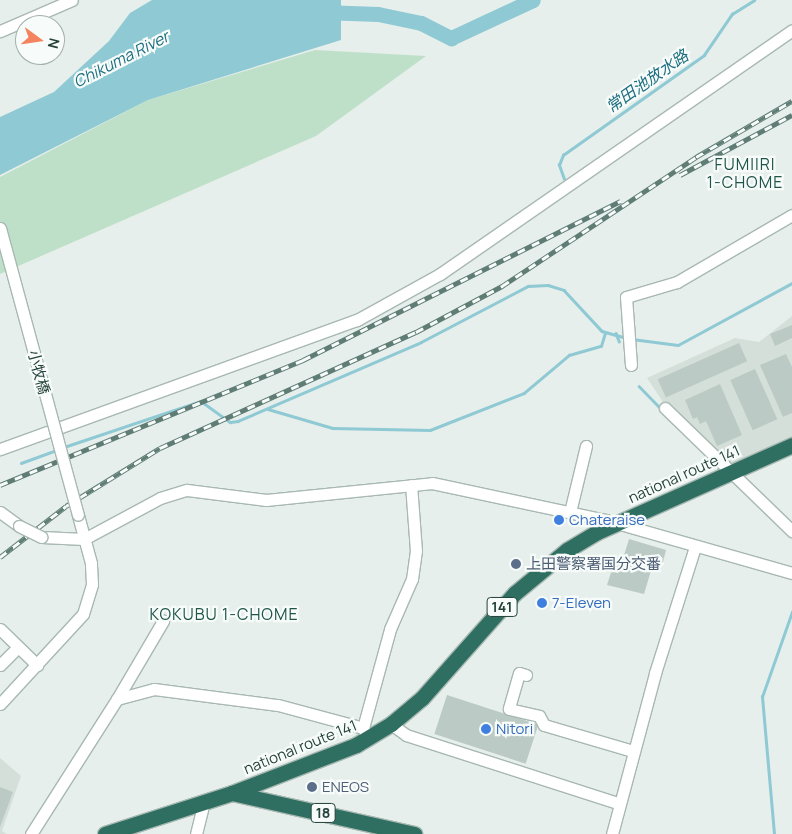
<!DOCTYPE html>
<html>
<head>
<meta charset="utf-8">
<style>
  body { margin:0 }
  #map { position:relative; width:792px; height:834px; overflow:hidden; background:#e6efeb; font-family:Manrope,"Noto Sans JP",sans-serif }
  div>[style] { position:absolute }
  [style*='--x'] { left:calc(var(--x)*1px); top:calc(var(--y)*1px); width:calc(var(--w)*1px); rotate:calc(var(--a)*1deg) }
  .built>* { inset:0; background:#d4dfda }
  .green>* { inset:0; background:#bfe0c8 }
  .water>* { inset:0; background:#8ec9d4 }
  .stream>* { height:2.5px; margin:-1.25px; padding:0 1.25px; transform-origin:1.25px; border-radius:1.25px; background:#8ec9d4 }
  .river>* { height:15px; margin:-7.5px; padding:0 7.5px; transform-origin:7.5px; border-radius:7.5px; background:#8ec9d4 }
  .building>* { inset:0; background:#bbcac4; transform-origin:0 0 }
  .roads { filter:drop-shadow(1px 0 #a8b8b2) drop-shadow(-1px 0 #a8b8b2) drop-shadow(0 1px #a8b8b2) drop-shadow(0 -1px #a8b8b2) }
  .minor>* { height:11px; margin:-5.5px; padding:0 5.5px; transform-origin:5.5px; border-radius:5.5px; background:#fff }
  .highway>* { height:15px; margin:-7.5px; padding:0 7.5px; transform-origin:7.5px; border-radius:7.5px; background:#2f6f62 }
  .rail>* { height:4.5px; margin-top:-2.25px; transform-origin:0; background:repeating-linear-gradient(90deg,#f7fbf9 0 8px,#5f7d75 0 16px); box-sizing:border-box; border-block:1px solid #5f7d75 }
  .bridges { filter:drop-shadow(1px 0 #a8b8b2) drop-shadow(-1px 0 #a8b8b2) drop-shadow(0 1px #a8b8b2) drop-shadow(0 -1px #a8b8b2) }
  .minor-bridge>* { height:11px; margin:-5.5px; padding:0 5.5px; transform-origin:5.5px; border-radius:5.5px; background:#fff }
  .dots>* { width:14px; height:14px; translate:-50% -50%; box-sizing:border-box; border:2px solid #f7fbf9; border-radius:50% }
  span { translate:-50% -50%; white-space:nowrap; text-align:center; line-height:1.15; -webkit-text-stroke:4.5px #f7fbf9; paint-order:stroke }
  .shield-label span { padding:1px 4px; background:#f7fbf9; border:1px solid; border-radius:4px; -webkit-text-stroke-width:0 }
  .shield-label { font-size:14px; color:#24423a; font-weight:700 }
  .street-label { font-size:15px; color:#24423a }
  .shop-label { font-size:15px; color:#366cbe }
  .left { translate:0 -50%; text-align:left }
  .service-label { font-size:15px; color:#4e5e75 }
  .water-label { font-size:16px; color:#1c6f80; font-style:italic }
  .neighbourhood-label { font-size:16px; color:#1f5548; letter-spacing:1px }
  .north { position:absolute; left:15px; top:15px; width:50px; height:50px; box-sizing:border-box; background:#f7fbf9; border:1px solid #a3b1ad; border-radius:50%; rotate:104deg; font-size:14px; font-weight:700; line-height:20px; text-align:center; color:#24423a }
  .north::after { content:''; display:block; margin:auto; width:18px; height:22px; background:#f4845f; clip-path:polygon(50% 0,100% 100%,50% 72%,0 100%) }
</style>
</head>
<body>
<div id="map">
  <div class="built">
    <i style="clip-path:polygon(792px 316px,792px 437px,728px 466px,665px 405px,647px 378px,735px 338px,759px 342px)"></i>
    <i style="clip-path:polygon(0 758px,21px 776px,2px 831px,7px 834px,0 834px)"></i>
  </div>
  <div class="green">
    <i style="clip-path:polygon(315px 50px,426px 56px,316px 136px,0 274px,0 177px,148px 100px)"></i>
  </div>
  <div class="water">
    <i style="clip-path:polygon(152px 0,341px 0,341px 40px,148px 100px,0 175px,0 117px,54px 92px,109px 41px,130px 13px)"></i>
  </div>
  <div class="stream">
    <i style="--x:564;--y:179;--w:15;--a:-110"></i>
    <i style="--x:559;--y:165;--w:11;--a:-68"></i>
    <i style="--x:563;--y:155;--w:173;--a:-35.3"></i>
    <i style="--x:704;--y:55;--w:50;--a:-55.7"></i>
    <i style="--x:732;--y:14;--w:26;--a:-32"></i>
    <i style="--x:616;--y:333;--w:9;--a:69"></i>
    <i style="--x:632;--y:339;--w:46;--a:7.4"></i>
    <i style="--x:678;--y:345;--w:130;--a:-28.5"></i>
    <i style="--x:639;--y:386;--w:32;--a:46"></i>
    <i style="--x:268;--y:409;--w:68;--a:16.3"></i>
    <i style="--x:333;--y:428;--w:97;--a:1.2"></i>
    <i style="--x:430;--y:430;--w:101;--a:-21.5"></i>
    <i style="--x:524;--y:393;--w:59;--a:-40.2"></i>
    <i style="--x:569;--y:355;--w:33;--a:-16"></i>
    <i style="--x:601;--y:346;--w:14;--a:-73"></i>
    <i style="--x:64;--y:447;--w:145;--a:-18.6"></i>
    <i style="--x:201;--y:401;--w:36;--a:36"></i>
    <i style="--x:230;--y:422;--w:8;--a:-7"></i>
    <i style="--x:238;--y:421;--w:199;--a:-23.3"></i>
    <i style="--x:421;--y:342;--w:121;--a:-27.6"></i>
    <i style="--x:528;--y:286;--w:20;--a:-3"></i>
    <i style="--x:548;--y:285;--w:17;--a:17"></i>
    <i style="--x:564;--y:290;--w:56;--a:47.2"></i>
    <i style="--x:602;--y:331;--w:25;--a:16"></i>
    <i style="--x:21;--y:463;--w:37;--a:-20"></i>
    <i style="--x:774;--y:834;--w:138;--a:-95"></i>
    <i style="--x:762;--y:697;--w:90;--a:-70.6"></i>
  </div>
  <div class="river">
    <i style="--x:322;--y:12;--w:56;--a:2"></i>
    <i style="--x:378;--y:14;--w:44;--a:11.8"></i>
    <i style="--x:421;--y:23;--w:34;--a:27"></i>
    <i style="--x:451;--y:38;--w:90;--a:-24.9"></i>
  </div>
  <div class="building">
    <i style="clip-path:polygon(792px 325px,792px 338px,775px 346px,770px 334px)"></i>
    <i style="left:739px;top:343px;width:20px;height:89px;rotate:66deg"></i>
    <i style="clip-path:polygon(786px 354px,792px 367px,792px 413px,783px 417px,760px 365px)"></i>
    <i style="left:755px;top:369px;width:55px;height:27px;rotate:66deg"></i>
    <i style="clip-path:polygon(720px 384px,742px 435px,717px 446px,706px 421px,700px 424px,697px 417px,693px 419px,685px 400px)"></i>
    <i style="clip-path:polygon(629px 539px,666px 550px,662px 566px,653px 564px,644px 594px,607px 585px,615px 560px,622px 562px)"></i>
    <i style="left:447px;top:695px;width:96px;height:41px;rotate:18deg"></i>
    <i style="clip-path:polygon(0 787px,13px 792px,0 827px)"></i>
  </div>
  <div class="roads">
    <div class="minor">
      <i style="--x:0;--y:31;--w:78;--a:-23.3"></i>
      <i style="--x:631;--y:365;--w:68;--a:-94.2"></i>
      <i style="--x:626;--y:297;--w:53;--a:-16.4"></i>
      <i style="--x:677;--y:282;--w:133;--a:-30.2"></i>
      <i style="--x:665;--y:408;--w:177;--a:44.1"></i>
      <i style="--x:0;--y:449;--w:380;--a:-19.9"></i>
      <i style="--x:357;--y:320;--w:95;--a:-29"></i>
      <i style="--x:440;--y:274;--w:428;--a:-34.7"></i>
      <i style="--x:0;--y:512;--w:24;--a:36"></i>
      <i style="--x:570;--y:512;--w:68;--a:-76.4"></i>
      <i style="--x:42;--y:537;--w:42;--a:2.7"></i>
      <i style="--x:84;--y:539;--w:86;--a:-28.3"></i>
      <i style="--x:160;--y:498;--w:28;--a:-17"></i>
      <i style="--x:187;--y:490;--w:80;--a:7.2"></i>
      <i style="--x:266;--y:500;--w:167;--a:-5.8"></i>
      <i style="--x:432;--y:483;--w:178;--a:12"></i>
      <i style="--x:606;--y:520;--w:193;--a:15.9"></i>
      <i style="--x:0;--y:629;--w:52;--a:44.2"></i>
      <i style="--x:0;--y:665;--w:25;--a:-45"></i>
      <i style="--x:526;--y:675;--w:7;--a:-164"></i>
      <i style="--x:519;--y:673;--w:37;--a:106"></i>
      <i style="--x:509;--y:709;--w:31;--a:13"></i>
      <i style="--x:539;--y:716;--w:10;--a:61"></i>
      <i style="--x:544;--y:725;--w:93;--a:16.3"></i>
      <i style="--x:117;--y:699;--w:91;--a:-59.5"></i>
      <i style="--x:0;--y:704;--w:122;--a:-47.3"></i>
      <i style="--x:83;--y:614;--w:31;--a:-73"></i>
      <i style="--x:92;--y:584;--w:21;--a:-93"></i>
      <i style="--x:91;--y:563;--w:50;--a:-105.2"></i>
      <i style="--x:391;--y:724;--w:19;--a:36"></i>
      <i style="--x:406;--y:735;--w:223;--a:17.8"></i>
      <i style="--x:366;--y:734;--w:7;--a:-117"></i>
      <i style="--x:363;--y:728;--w:103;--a:-74.7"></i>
      <i style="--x:390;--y:629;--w:55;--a:-66.3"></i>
      <i style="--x:412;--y:579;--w:28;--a:-82"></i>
      <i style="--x:416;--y:551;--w:66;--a:-94.3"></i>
      <i style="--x:31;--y:834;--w:160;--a:-57.5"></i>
      <i style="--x:117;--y:699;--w:38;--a:-15"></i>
      <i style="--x:154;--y:689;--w:125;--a:7.4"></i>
      <i style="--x:278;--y:705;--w:88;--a:15.1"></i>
      <i style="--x:196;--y:834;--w:34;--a:-76"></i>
      <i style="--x:612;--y:834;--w:167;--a:-75"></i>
      <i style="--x:655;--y:673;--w:132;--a:-72.4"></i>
    </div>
    <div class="highway">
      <i style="--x:232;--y:793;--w:187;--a:12.7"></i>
      <i style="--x:105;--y:834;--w:133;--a:-17.9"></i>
      <i style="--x:232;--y:793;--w:133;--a:-21.2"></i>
      <i style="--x:356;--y:745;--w:41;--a:-31"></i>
      <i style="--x:391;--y:724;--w:40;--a:-40"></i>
      <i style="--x:422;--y:698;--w:140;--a:-48.5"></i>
      <i style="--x:515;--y:593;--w:67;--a:-39.6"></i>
      <i style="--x:567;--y:550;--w:35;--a:-31"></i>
      <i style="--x:597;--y:532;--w:214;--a:-24"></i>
    </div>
  </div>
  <div class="rail">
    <i style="--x:680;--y:175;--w:127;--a:-28.2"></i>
    <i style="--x:0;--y:485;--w:328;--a:-22.4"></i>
    <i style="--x:303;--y:360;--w:355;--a:-26.6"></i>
    <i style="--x:0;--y:557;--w:83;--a:-37.7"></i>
    <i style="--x:66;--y:506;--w:110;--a:-31.7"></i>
    <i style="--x:160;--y:448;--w:281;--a:-24.4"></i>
    <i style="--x:416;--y:332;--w:98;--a:-28.1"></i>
    <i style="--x:502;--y:286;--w:233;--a:-33.6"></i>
    <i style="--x:696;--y:157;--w:111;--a:-30.3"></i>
  </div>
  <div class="bridges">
    <div class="minor-bridge">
      <i style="--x:0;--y:228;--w:297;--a:74.8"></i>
      <i style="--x:19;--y:526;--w:25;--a:26"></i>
    </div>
  </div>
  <div class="dots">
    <i style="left:559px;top:520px;background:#3f7fe0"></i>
    <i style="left:516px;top:564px;background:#5c6f8a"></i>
    <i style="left:542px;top:603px;background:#3f7fe0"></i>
    <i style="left:486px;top:729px;background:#3f7fe0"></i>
    <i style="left:312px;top:787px;background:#5c6f8a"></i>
  </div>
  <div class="shield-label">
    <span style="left:502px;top:607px">141</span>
    <span style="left:323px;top:813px">18</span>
  </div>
  <div class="street-label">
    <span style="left:39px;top:372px;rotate:75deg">小牧橋</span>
    <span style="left:684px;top:474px;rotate:-24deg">national route 141</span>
    <span style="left:300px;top:747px;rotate:-22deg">national route 141</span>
  </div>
  <div class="shop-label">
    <span class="left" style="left:569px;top:520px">Chateraise</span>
    <span class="left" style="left:552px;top:603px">7-Eleven</span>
    <span class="left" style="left:496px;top:729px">Nitori</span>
  </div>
  <div class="service-label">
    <span class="left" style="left:526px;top:564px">上田警察署国分交番</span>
    <span class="left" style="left:322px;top:787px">ENEOS</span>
  </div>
  <div class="water-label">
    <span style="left:121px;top:59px;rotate:-27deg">Chikuma River</span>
    <span style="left:647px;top:81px;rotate:-35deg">常田池放水路</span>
  </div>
  <div class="neighbourhood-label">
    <span style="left:745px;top:173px">FUMIIRI<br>1-CHOME</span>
    <span style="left:224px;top:614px">KOKUBU 1-CHOME</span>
  </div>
  <div class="north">N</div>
</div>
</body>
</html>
